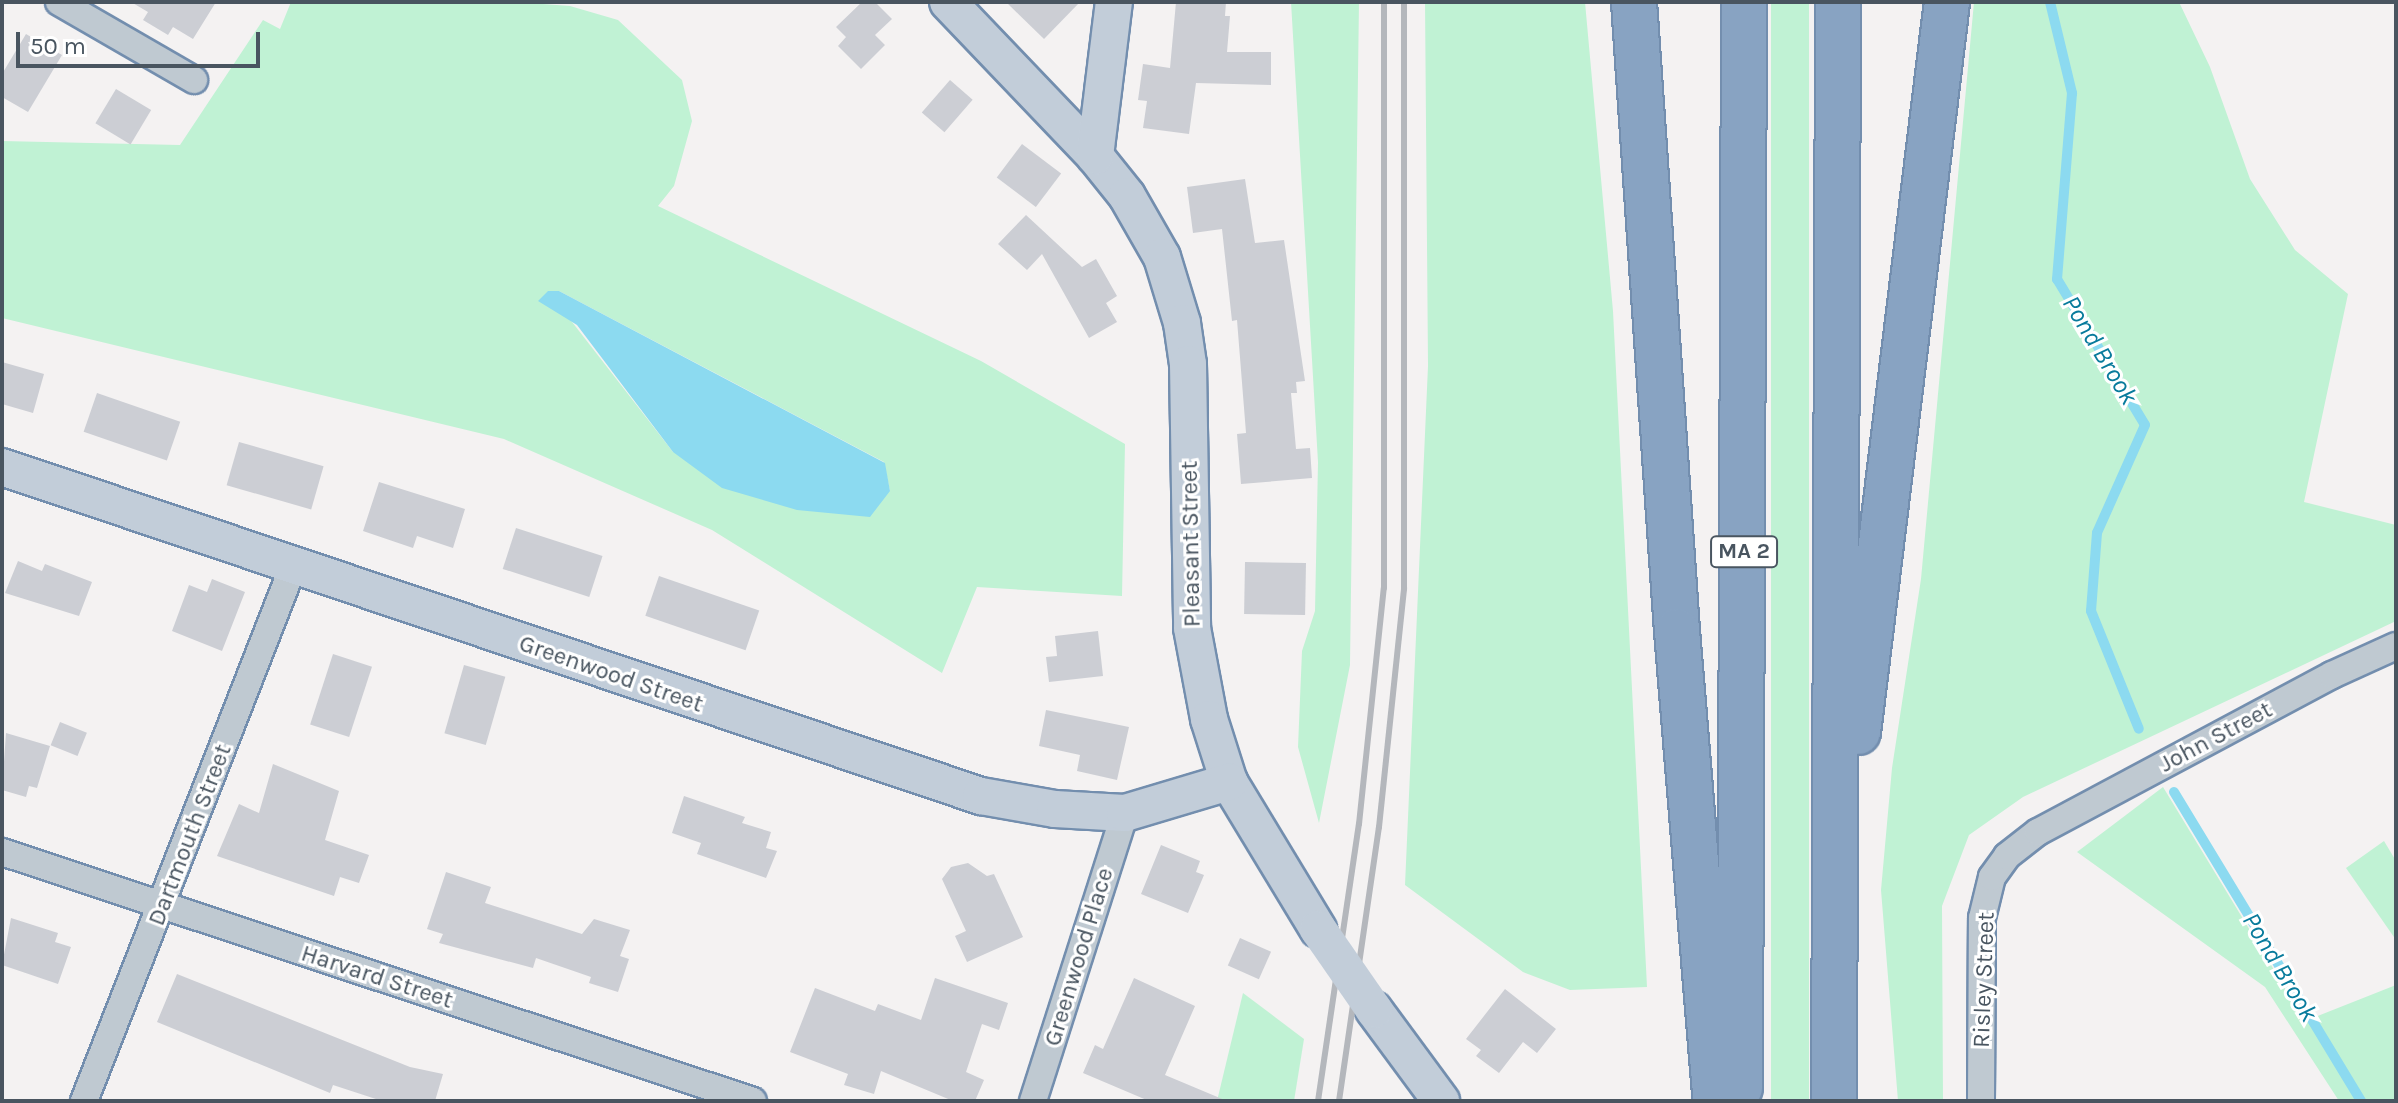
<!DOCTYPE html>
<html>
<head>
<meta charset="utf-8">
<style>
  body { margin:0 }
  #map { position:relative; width:2398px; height:1103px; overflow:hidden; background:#f4f2f2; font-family:Karla,sans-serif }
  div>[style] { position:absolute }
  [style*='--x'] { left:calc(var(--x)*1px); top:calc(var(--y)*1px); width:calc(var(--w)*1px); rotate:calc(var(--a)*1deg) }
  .green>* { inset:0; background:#c0f2d4; transform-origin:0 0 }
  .water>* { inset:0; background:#8cdaf0 }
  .stream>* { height:10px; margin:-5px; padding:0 5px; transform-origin:5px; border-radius:5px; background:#8cdaf0 }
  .building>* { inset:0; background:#ccced4; transform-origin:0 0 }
  .roads { filter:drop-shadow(2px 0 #738eae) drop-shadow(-2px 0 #738eae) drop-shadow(0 2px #738eae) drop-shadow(0 -2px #738eae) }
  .street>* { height:26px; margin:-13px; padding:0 13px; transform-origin:13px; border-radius:13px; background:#bfc9d1 }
  .secondary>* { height:36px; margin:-18px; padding:0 18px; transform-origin:18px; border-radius:18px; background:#c2cdd9 }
  .highway>* { height:44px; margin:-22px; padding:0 22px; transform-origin:22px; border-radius:22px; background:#88a3c2 }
  .rail>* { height:6px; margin:-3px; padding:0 3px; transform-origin:3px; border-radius:3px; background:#b4b7bc }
  .secondary-bridge>* { height:36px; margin:-18px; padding:0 18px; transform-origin:18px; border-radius:18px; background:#c2cdd9 }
  span { translate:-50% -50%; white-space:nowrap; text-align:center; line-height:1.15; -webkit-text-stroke:6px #fff; paint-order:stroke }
  .shield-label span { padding:2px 6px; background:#fff; border:2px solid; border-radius:6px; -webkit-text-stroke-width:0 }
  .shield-label { font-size:22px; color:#495560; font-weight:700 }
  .street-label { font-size:24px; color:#495560 }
  .water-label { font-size:26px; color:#087b9c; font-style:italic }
  .frame { position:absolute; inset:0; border:4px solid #495560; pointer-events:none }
  .scale { position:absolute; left:16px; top:32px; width:244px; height:36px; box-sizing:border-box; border:4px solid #495560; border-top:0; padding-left:10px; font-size:24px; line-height:28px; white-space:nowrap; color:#495560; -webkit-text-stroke:6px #fff; paint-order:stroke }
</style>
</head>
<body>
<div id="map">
  <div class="green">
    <i style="clip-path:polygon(evenodd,291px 2px,516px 2px,570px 6px,618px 20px,682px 80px,692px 121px,674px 186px,658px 206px,981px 361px,1125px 444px,1122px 596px,977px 587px,942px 673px,712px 530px,504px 439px,2px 318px,2px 141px,180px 145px,263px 20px,280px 29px,291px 2px,548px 291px,559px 291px,884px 462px,890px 491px,673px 452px,548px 291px)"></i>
    <i style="clip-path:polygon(1291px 2px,1359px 2px,1350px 665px,1319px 823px,1298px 747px,1302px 651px,1315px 611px,1318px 462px)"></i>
    <i style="clip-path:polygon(1425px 2px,1585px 2px,1613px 311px,1647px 987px,1570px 990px,1523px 972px,1405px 885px,1428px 366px)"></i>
    <i style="left:1771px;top:2px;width:38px;height:1099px"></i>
    <i style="clip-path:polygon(1974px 2px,2179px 2px,2210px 67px,2250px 179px,2295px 250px,2348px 294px,2304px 502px,2396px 525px,2396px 621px,2023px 797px,1969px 835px,1942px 906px,1943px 1101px,1898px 1101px,1881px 890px,1892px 768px,1921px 579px)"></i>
    <i style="clip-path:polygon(2163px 787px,2305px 1021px,2396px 985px,2396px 1101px,2339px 1101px,2265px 987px,2077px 852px)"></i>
    <i style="clip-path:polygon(2384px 841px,2396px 861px,2396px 940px,2346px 868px)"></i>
    <i style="clip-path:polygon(1243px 993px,1304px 1039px,1294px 1101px,1217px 1101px)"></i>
  </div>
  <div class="water">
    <i style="clip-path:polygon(548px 291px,559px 291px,885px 463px,890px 491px,870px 517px,797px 510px,722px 488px,673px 452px,577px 325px,538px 301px)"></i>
  </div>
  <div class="stream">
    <i style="--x:2050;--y:2;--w:94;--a:76.4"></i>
    <i style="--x:2072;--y:93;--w:187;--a:94.6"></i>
    <i style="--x:2057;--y:279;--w:170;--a:58.9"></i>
    <i style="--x:2145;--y:425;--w:118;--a:114"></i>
    <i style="--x:2097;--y:533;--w:78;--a:94.4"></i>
    <i style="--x:2091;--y:611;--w:127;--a:67.9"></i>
    <i style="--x:2174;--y:792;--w:361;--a:58.8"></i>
  </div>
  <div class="building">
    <i style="clip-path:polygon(131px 2px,216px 2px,193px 39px,173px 27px,168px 35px,143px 20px,148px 12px)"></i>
    <i style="clip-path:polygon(862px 2px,875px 2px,892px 19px,875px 35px,885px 45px,861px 69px,838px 46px,846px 37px,836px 27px)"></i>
    <i style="clip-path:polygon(1006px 2px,1080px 2px,1044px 39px)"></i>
    <i style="clip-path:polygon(1176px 2px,1226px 2px,1225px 16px,1230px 16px,1227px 52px,1271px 52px,1271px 85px,1196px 83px,1189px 134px,1143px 128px,1147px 101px,1138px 100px,1143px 64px,1170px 68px)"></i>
    <i style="clip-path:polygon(26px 34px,62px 55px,28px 112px,2px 97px,2px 74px)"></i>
    <i style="left:950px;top:80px;width:30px;height:43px;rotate:41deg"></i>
    <i style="left:116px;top:89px;width:41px;height:40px;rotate:31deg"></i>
    <i style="left:1022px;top:144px;width:49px;height:42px;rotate:37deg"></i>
    <i style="clip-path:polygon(1245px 179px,1255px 243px,1284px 240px,1305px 381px,1296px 382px,1297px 393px,1291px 393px,1296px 449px,1310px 448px,1312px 478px,1241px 484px,1237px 434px,1246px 433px,1237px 320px,1232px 321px,1222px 229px,1193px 233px,1187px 187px)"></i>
    <i style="clip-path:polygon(1026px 215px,1082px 267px,1096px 259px,1117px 296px,1106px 303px,1117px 322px,1089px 338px,1042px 254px,1027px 270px,998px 244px)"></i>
    <i style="clip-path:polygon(2px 362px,44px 374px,33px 413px,2px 404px)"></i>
    <i style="left:97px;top:393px;width:88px;height:41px;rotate:19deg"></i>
    <i style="left:239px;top:442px;width:88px;height:45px;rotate:16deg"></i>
    <i style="clip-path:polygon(379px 482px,465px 509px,453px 548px,417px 536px,413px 548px,363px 531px)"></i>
    <i style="left:516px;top:528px;width:91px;height:43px;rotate:18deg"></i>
    <i style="clip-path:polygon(18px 561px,42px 571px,45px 564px,92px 582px,79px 616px,5px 593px)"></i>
    <i style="left:1245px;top:562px;width:61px;height:52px;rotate:1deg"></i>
    <i style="left:659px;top:576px;width:106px;height:42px;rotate:19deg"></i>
    <i style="clip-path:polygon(212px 579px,245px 592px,222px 651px,172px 631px,189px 585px,207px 592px)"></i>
    <i style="clip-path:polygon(1098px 631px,1103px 676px,1049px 682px,1046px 657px,1057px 656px,1055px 636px)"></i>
    <i style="left:333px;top:654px;width:41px;height:74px;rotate:18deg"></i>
    <i style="left:464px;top:665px;width:43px;height:71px;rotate:16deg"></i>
    <i style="clip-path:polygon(1046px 710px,1129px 727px,1117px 780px,1077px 771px,1080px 755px,1039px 746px)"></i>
    <i style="left:60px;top:722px;width:29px;height:25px;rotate:22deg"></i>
    <i style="clip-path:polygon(6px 733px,50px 746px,37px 788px,29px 786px,26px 797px,2px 790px)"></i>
    <i style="clip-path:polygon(273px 764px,339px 791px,325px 840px,369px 855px,359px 883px,340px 877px,334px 896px,217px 856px,239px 804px,259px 813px)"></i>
    <i style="clip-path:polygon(684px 796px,745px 817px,742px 823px,771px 832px,766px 848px,777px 851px,766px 878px,697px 854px,701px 843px,672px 833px)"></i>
    <i style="clip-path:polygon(1161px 845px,1200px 861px,1196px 872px,1204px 875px,1188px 913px,1141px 894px)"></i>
    <i style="clip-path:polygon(968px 863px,987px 876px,994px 874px,1023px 937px,967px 962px,955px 936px,966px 931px,942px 879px,951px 867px)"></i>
    <i style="clip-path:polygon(446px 872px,491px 887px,485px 903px,582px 934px,594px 919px,630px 930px,620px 956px,629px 959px,618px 992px,589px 983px,591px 977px,536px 958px,533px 968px,439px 943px,443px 934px,427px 929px)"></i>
    <i style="clip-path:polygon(11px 918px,58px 933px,55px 942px,71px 947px,58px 984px,2px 965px)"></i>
    <i style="left:1240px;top:938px;width:34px;height:30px;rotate:24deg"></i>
    <i style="clip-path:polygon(177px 974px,410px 1067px,443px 1074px,435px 1101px,382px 1101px,333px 1085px,330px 1093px,157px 1022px)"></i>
    <i style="clip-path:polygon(935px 978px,1008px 1003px,999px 1030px,982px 1024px,966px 1072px,984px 1080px,975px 1101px,953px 1101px,881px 1071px,874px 1094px,844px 1085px,848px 1074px,790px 1052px,815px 988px,875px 1011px,878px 1004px,921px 1020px)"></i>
    <i style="clip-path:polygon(1134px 978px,1195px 1006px,1165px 1075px,1227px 1101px,1149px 1101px,1083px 1073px,1095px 1045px,1103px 1049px)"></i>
    <i style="clip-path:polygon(1505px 989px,1556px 1029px,1537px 1053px,1523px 1042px,1499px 1073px,1476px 1056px,1481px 1050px,1466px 1039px)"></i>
  </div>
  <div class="roads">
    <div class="street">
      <i style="--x:59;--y:2;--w:156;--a:30"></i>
      <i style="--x:2;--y:852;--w:791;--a:18.34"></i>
      <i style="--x:84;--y:1101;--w:573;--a:-68.63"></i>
      <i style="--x:1033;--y:1101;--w:302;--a:-72.3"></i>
      <i style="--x:1981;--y:1101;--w:183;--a:-89.7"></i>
      <i style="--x:1982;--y:918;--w:42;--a:-76.3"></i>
      <i style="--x:1992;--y:877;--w:26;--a:-54"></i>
      <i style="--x:2007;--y:856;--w:39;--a:-38"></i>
      <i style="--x:2038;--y:832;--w:333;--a:-28.1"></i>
      <i style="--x:2332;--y:675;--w:70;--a:-24.4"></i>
    </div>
    <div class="secondary">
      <i style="--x:948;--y:2;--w:213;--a:46.3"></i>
      <i style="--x:1095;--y:156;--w:51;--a:51.3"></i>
      <i style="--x:1127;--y:196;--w:70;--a:60.2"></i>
      <i style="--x:1162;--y:257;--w:69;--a:73.1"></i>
      <i style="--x:1182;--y:323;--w:41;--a:81.7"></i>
      <i style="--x:1188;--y:364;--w:264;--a:89.1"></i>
      <i style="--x:1192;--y:628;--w:93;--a:79.4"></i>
      <i style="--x:1209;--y:719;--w:66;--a:72.4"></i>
      <i style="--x:1229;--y:782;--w:172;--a:58.8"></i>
      <i style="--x:1095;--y:156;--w:155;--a:-83"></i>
      <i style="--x:2;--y:467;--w:1033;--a:18.58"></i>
      <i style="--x:981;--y:796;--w:75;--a:10"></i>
      <i style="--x:1055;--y:809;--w:70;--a:3.3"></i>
      <i style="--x:1125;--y:813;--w:109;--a:-16.6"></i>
      <i style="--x:1374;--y:1010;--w:113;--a:53.6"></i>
    </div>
    <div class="highway">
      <i style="--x:1634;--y:2;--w:630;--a:86.09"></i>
      <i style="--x:1677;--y:631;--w:472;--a:85.3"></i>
      <i style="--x:1858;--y:732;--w:735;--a:-83.05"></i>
      <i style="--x:1740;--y:1088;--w:1086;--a:-89.79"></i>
      <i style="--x:1834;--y:1101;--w:1099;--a:-89.79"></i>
    </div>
  </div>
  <div class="rail">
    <i style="--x:1318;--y:1101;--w:280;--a:-81.6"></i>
    <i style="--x:1359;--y:824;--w:237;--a:-84"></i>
    <i style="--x:1384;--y:588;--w:586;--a:-90"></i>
    <i style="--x:1339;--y:1101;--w:277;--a:-81.7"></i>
    <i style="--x:1379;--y:827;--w:239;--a:-84"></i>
    <i style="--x:1404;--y:589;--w:587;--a:-90"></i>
  </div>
  <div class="secondary-bridge">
    <i style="--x:1318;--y:929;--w:98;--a:55.3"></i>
  </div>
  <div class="shield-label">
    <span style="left:1744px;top:552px">MA 2</span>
  </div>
  <div class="street-label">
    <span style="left:1191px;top:544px;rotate:-91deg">Pleasant Street</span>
    <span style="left:611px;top:674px;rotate:19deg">Greenwood Street</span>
    <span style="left:2216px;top:737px;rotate:-28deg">John Street</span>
    <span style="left:190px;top:835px;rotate:-69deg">Dartmouth Street</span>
    <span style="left:1079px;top:957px;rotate:-73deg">Greenwood Place</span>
    <span style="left:377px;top:977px;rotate:18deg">Harvard Street</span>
    <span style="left:1984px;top:980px;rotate:-88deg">Risley Street</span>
  </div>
  <div class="water-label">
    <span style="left:2100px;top:350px;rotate:59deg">Pond Brook</span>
    <span style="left:2280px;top:967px;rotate:59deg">Pond Brook</span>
  </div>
  <div class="frame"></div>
  <div class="scale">50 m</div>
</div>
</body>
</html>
